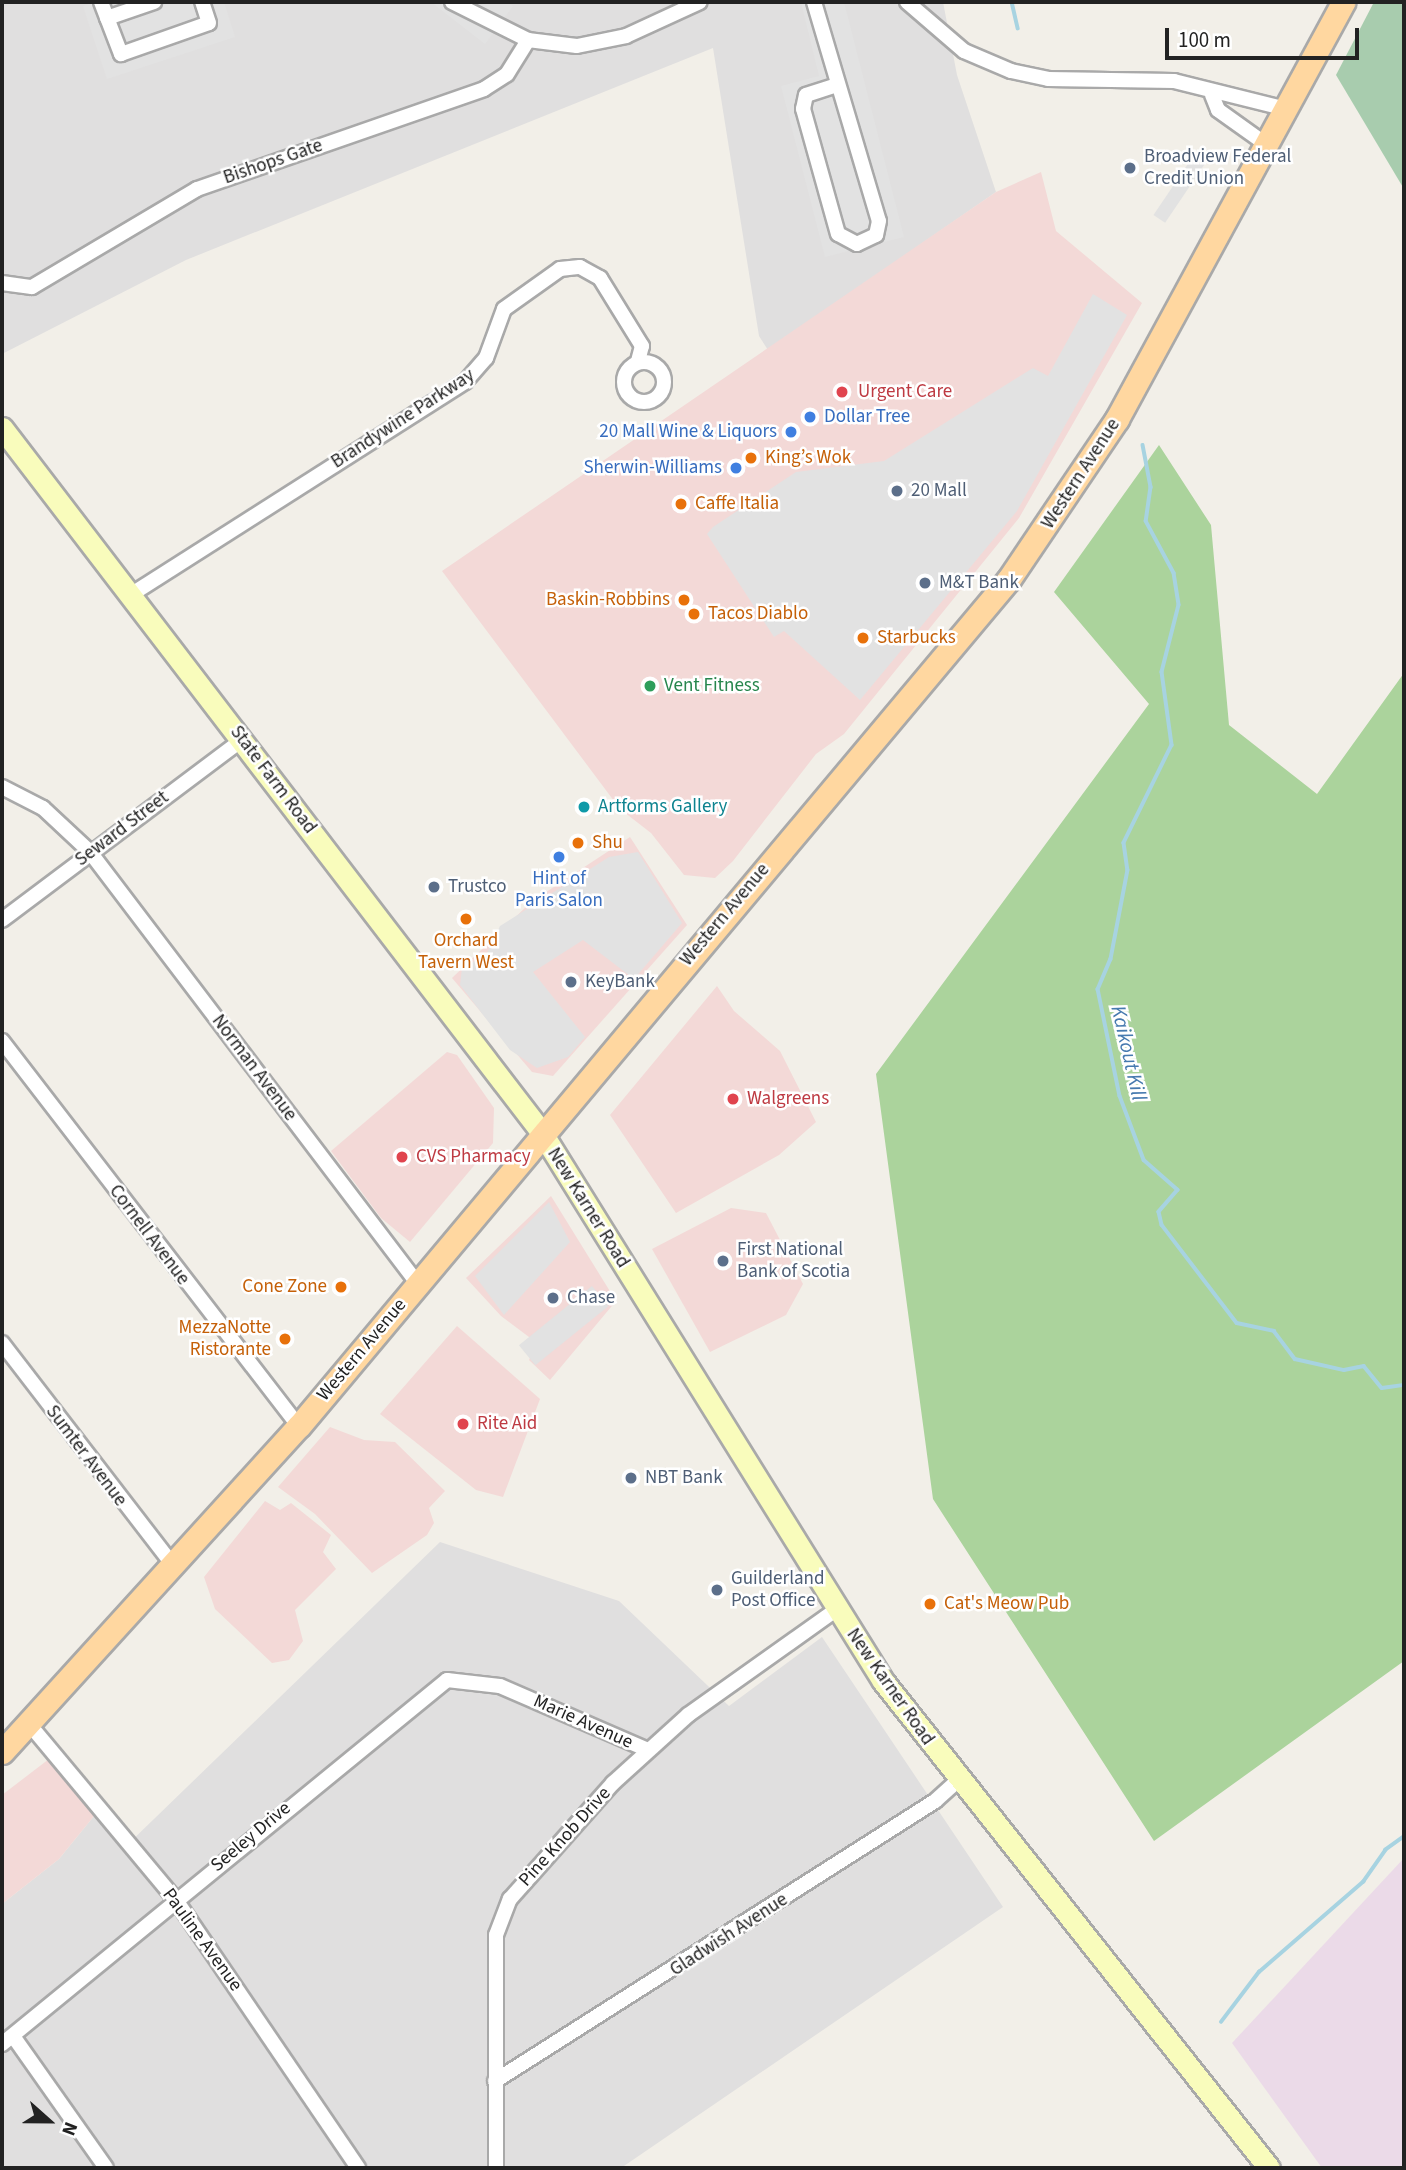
<!DOCTYPE html>
<html>
<head>
<meta charset="utf-8">
<style>
  body { margin:0 }
  #map { position:relative; width:1406px; height:2170px; overflow:hidden; background:#f2efe8; font-family:"Source Sans 3",sans-serif }
  div>[style] { position:absolute }
  [style*='--x'] { left:calc(var(--x)*1px); top:calc(var(--y)*1px); width:calc(var(--w)*1px); rotate:calc(var(--a)*1deg) }
  .residential>* { inset:0; background:#e0dfdf }
  .commercial>* { inset:0; background:#f3d9d7 }
  .industrial>* { inset:0; background:#ebdae8 }
  .forest>* { inset:0; background:#abd39c }
  .cemetery>* { inset:0; background:#a8ccae }
  .parking>* { inset:0; background:#e2e2e2; transform-origin:0 0 }
  .stream>* { height:3.5px; margin:-1.75px; padding:0 1.75px; transform-origin:1.75px; border-radius:1.75px; background:#a7d3e1 }
  .roads { filter:drop-shadow(2px 0 #a9a9a9) drop-shadow(-2px 0 #a9a9a9) drop-shadow(0 2px #a9a9a9) drop-shadow(0 -2px #a9a9a9) }
  .street>* { height:14px; margin:-7px; padding:0 7px; transform-origin:7px; border-radius:7px; background:#fff }
  .street>.ring { margin:-7px; padding:0; box-sizing:content-box; background:none; border:14px solid #fff; border-radius:50% }
  .secondary>* { height:21px; margin:-10.5px; padding:0 10.5px; transform-origin:10.5px; border-radius:10.5px; background:#f9fcbc }
  .primary>* { height:23px; margin:-11.5px; padding:0 11.5px; transform-origin:11.5px; border-radius:11.5px; background:#ffd7a0 }
  .dots>* { width:19px; height:19px; translate:-50% -50%; box-sizing:border-box; border:4px solid #fff; border-radius:50% }
  span { translate:-50% -50%; white-space:nowrap; text-align:center; line-height:1.15; -webkit-text-stroke:5px #fff; paint-order:stroke }
  .service-label { font-size:19px; color:#4e5e75 }
  .left { translate:0 -50%; text-align:left }
  .street-label { font-size:19px; color:#222 }
  .health-label { font-size:19px; color:#be3a42 }
  .shop-label { font-size:19px; color:#366cbe }
  .right { translate:-100% -50%; text-align:right }
  .food-label { font-size:19px; color:#c56008 }
  .leisure-label { font-size:19px; color:#27864d }
  .culture-label { font-size:19px; color:#0d838f }
  .water-label { font-size:21px; color:#467aaf; font-style:italic }
  .frame { position:absolute; inset:0; border:4px solid #222; pointer-events:none }
  .north { position:absolute; left:14px; top:2086px; width:70px; height:70px; -webkit-text-stroke:5px #fff; paint-order:stroke; rotate:111deg; font-size:19px; font-weight:700; line-height:28px; text-align:center; color:#222 }
  .north::after { content:''; display:block; margin:auto; width:24px; height:32px; background:#222; clip-path:polygon(50% 0,100% 100%,50% 72%,0 100%) }
  .scale { position:absolute; left:1165px; top:28px; width:194px; height:32px; box-sizing:border-box; border:4px solid #222; border-top:0; padding-left:9px; font-size:21px; line-height:24px; white-space:nowrap; color:#222; -webkit-text-stroke:5px #fff; paint-order:stroke }
</style>
</head>
<body>
<div id="map">
  <div class="residential">
    <i style="clip-path:polygon(2px 2px,943px 2px,957px 75px,996px 192px,768px 350px,759px 336px,713px 48px,186px 260px,2px 354px)"></i>
    <i style="clip-path:polygon(440px 1542px,619px 1601px,729px 1706px,822px 1637px,1003px 1907px,621px 2168px,2px 2168px,2px 1904px,59px 1859px,94px 1816px,123px 1849px)"></i>
  </div>
  <div class="commercial">
    <i style="clip-path:polygon(1041px 172px,1056px 231px,1142px 303px,1019px 518px,844px 734px,816px 754px,733px 861px,715px 878px,684px 875px,651px 833px,620px 809px,442px 571px,996px 192px)"></i>
    <i style="clip-path:polygon(630px 837px,687px 925px,553px 1076px,532px 1072px,452px 978px,531px 902px)"></i>
    <i style="clip-path:polygon(717px 986px,734px 1011px,780px 1051px,816px 1122px,779px 1155px,676px 1213px,610px 1115px)"></i>
    <i style="clip-path:polygon(447px 1052px,457px 1055px,494px 1108px,493px 1143px,410px 1242px,381px 1218px,331px 1151px)"></i>
    <i style="clip-path:polygon(551px 1196px,616px 1301px,550px 1380px,529px 1360px,537px 1343px,501px 1316px,466px 1278px)"></i>
    <i style="clip-path:polygon(731px 1208px,766px 1213px,803px 1284px,786px 1315px,710px 1352px,652px 1249px)"></i>
    <i style="clip-path:polygon(457px 1326px,540px 1399px,503px 1497px,476px 1490px,380px 1414px)"></i>
    <i style="clip-path:polygon(330px 1427px,364px 1440px,395px 1442px,445px 1491px,429px 1508px,434px 1523px,427px 1535px,372px 1573px,315px 1514px,278px 1487px)"></i>
    <i style="clip-path:polygon(265px 1501px,280px 1510px,291px 1503px,331px 1535px,323px 1552px,336px 1569px,295px 1610px,303px 1641px,289px 1660px,272px 1663px,215px 1609px,204px 1577px)"></i>
    <i style="clip-path:polygon(49px 1759px,94px 1816px,59px 1859px,2px 1904px,2px 1795px)"></i>
  </div>
  <div class="industrial">
    <i style="clip-path:polygon(1404px 1858px,1404px 2168px,1322px 2168px,1232px 2043px)"></i>
  </div>
  <div class="forest">
    <i style="clip-path:polygon(1159px 445px,1211px 525px,1229px 725px,1317px 794px,1404px 673px,1404px 1661px,1154px 1841px,933px 1499px,876px 1074px,1149px 704px,1054px 592px)"></i>
  </div>
  <div class="cemetery">
    <i style="clip-path:polygon(1374px 2px,1404px 2px,1404px 189px,1336px 75px)"></i>
  </div>
  <div class="parking">
    <i style="clip-path:polygon(94px 2px,224px 2px,235px 37px,107px 79px,83px 6px)"></i>
    <i style="clip-path:polygon(431px 2px,506px 2px,513px 6px,485px 44px)"></i>
    <i style="clip-path:polygon(801px 2px,844px 2px,904px 237px,825px 257px,781px 86px,819px 76px)"></i>
    <i style="left:1196px;top:152px;width:14px;height:76px;rotate:34deg"></i>
    <i style="clip-path:polygon(1093px 294px,1127px 315px,1017px 511px,860px 700px,784px 631px,774px 637px,707px 534px,713px 527px,796px 472px,884px 461px,1033px 368px,1048px 376px)"></i>
    <i style="clip-path:polygon(638px 852px,682px 923px,634px 979px,583px 940px,533px 972px,585px 1037px,568px 1057px,537px 1068px,510px 1050px,460px 985px,462px 968px,486px 955px,500px 926px,609px 857px)"></i>
    <i style="clip-path:polygon(549px 1202px,570px 1242px,504px 1315px,475px 1276px)"></i>
    <i style="left:592px;top:1286px;width:26px;height:94px;rotate:51deg"></i>
  </div>
  <div class="stream">
    <i style="--x:1012;--y:2;--w:27;--a:77"></i>
    <i style="--x:1143;--y:445;--w:43;--a:79.2"></i>
    <i style="--x:1151;--y:487;--w:34;--a:98"></i>
    <i style="--x:1146;--y:521;--w:59;--a:61.7"></i>
    <i style="--x:1174;--y:573;--w:32;--a:81"></i>
    <i style="--x:1179;--y:605;--w:69;--a:104.2"></i>
    <i style="--x:1162;--y:672;--w:74;--a:82.2"></i>
    <i style="--x:1172;--y:745;--w:109;--a:116.1"></i>
    <i style="--x:1124;--y:843;--w:27;--a:82"></i>
    <i style="--x:1128;--y:870;--w:91;--a:100.8"></i>
    <i style="--x:1111;--y:959;--w:33;--a:113"></i>
    <i style="--x:1098;--y:989;--w:109;--a:78.4"></i>
    <i style="--x:1120;--y:1096;--w:68;--a:69.4"></i>
    <i style="--x:1144;--y:1160;--w:45;--a:41.4"></i>
    <i style="--x:1178;--y:1190;--w:29;--a:131"></i>
    <i style="--x:1159;--y:1212;--w:13;--a:77"></i>
    <i style="--x:1162;--y:1225;--w:123;--a:52.6"></i>
    <i style="--x:1237;--y:1323;--w:38;--a:12"></i>
    <i style="--x:1274;--y:1331;--w:35;--a:53"></i>
    <i style="--x:1295;--y:1359;--w:50;--a:12.7"></i>
    <i style="--x:1344;--y:1370;--w:20;--a:-11"></i>
    <i style="--x:1364;--y:1366;--w:28;--a:51"></i>
    <i style="--x:1382;--y:1388;--w:22;--a:-8"></i>
    <i style="--x:1221;--y:2022;--w:63;--a:-52.8"></i>
    <i style="--x:1259;--y:1972;--w:138;--a:-40.9"></i>
    <i style="--x:1363;--y:1882;--w:39;--a:-55"></i>
    <i style="--x:1385;--y:1850;--w:24;--a:-36"></i>
  </div>
  <div class="roads">
    <div class="street">
      <i style="--x:101;--y:2;--w:56;--a:69"></i>
      <i style="--x:121;--y:54;--w:93;--a:-19.4"></i>
      <i style="--x:209;--y:23;--w:22;--a:-108"></i>
      <i style="--x:452;--y:2;--w:85;--a:26.6"></i>
      <i style="--x:528;--y:40;--w:49;--a:7"></i>
      <i style="--x:577;--y:46;--w:50;--a:-11.5"></i>
      <i style="--x:626;--y:36;--w:81;--a:-24.7"></i>
      <i style="--x:814;--y:2;--w:228;--a:73.5"></i>
      <i style="--x:879;--y:221;--w:14;--a:102"></i>
      <i style="--x:876;--y:235;--w:21;--a:155"></i>
      <i style="--x:857;--y:244;--w:21;--a:-152"></i>
      <i style="--x:838;--y:234;--w:130;--a:-105.6"></i>
      <i style="--x:803;--y:109;--w:14;--a:-78"></i>
      <i style="--x:806;--y:95;--w:33;--a:-18"></i>
      <i style="--x:907;--y:2;--w:75;--a:40.7"></i>
      <i style="--x:964;--y:51;--w:51;--a:23.1"></i>
      <i style="--x:1011;--y:71;--w:38;--a:12"></i>
      <i style="--x:1048;--y:79;--w:126;--a:0.9"></i>
      <i style="--x:1174;--y:81;--w:115;--a:14"></i>
      <i style="--x:107;--y:18;--w:50;--a:-18.8"></i>
      <i style="--x:1212;--y:95;--w:16;--a:68"></i>
      <i style="--x:1218;--y:110;--w:60;--a:35.5"></i>
      <i style="--x:2;--y:283;--w:30;--a:8"></i>
      <i style="--x:32;--y:287;--w:192;--a:-30.7"></i>
      <i style="--x:197;--y:189;--w:304;--a:-19.2"></i>
      <i style="--x:484;--y:89;--w:27;--a:-33"></i>
      <i style="--x:507;--y:74;--w:40;--a:-58"></i>
      <i class="ring" style="left:624px;top:362px;width:26px;height:26px"></i>
      <i style="--x:132;--y:594;--w:395;--a:-32.5"></i>
      <i style="--x:465;--y:382;--w:32;--a:-49"></i>
      <i style="--x:486;--y:358;--w:52;--a:-69.8"></i>
      <i style="--x:504;--y:309;--w:69;--a:-35.5"></i>
      <i style="--x:560;--y:269;--w:20;--a:-6"></i>
      <i style="--x:580;--y:267;--w:23;--a:29"></i>
      <i style="--x:600;--y:278;--w:80;--a:58.3"></i>
      <i style="--x:642;--y:346;--w:16;--a:105"></i>
      <i style="--x:2;--y:787;--w:46;--a:27.1"></i>
      <i style="--x:43;--y:808;--w:64;--a:43.1"></i>
      <i style="--x:90;--y:852;--w:542;--a:52.79"></i>
      <i style="--x:2;--y:920;--w:301;--a:-36.9"></i>
      <i style="--x:2;--y:1041;--w:486;--a:52.4"></i>
      <i style="--x:2;--y:1343;--w:282;--a:52.4"></i>
      <i style="--x:30;--y:1725;--w:228;--a:50.2"></i>
      <i style="--x:176;--y:1900;--w:324;--a:55.8"></i>
      <i style="--x:13;--y:2036;--w:161;--a:54.8"></i>
      <i style="--x:2;--y:2044;--w:575;--a:-39.28"></i>
      <i style="--x:447;--y:1680;--w:53;--a:6.5"></i>
      <i style="--x:500;--y:1686;--w:161;--a:23.4"></i>
      <i style="--x:495;--y:2081;--w:522;--a:-32.47"></i>
      <i style="--x:935;--y:1801;--w:30;--a:-42"></i>
      <i style="--x:496;--y:2168;--w:233;--a:-90"></i>
      <i style="--x:496;--y:1935;--w:39;--a:-69"></i>
      <i style="--x:510;--y:1899;--w:155;--a:-48.4"></i>
      <i style="--x:613;--y:1783;--w:101;--a:-42.2"></i>
      <i style="--x:688;--y:1715;--w:181;--a:-35.4"></i>
    </div>
    <div class="secondary">
      <i style="--x:2;--y:428;--w:888;--a:52.55"></i>
      <i style="--x:542;--y:1133;--w:645;--a:58.11"></i>
      <i style="--x:883;--y:1681;--w:621;--a:51.6"></i>
    </div>
    <div class="primary">
      <i style="--x:2;--y:1752;--w:441;--a:-47.7"></i>
      <i style="--x:299;--y:1426;--w:1105;--a:-50.03"></i>
      <i style="--x:1009;--y:579;--w:193;--a:-56"></i>
      <i style="--x:1117;--y:419;--w:474;--a:-61.5"></i>
    </div>
  </div>
  <div class="dots">
    <i style="left:1130px;top:168px;background:#5c6f8a"></i>
    <i style="left:842px;top:392px;background:#e0444e"></i>
    <i style="left:810px;top:417px;background:#3f7fe0"></i>
    <i style="left:791px;top:432px;background:#3f7fe0"></i>
    <i style="left:751px;top:458px;background:#e8710a"></i>
    <i style="left:736px;top:468px;background:#3f7fe0"></i>
    <i style="left:897px;top:491px;background:#5c6f8a"></i>
    <i style="left:681px;top:504px;background:#e8710a"></i>
    <i style="left:925px;top:583px;background:#5c6f8a"></i>
    <i style="left:684px;top:600px;background:#e8710a"></i>
    <i style="left:694px;top:614px;background:#e8710a"></i>
    <i style="left:863px;top:638px;background:#e8710a"></i>
    <i style="left:650px;top:686px;background:#2e9e5b"></i>
    <i style="left:584px;top:807px;background:#0f9aa8"></i>
    <i style="left:578px;top:843px;background:#e8710a"></i>
    <i style="left:559px;top:857px;background:#3f7fe0"></i>
    <i style="left:434px;top:887px;background:#5c6f8a"></i>
    <i style="left:466px;top:919px;background:#e8710a"></i>
    <i style="left:571px;top:982px;background:#5c6f8a"></i>
    <i style="left:733px;top:1099px;background:#e0444e"></i>
    <i style="left:402px;top:1157px;background:#e0444e"></i>
    <i style="left:723px;top:1261px;background:#5c6f8a"></i>
    <i style="left:341px;top:1287px;background:#e8710a"></i>
    <i style="left:553px;top:1298px;background:#5c6f8a"></i>
    <i style="left:285px;top:1339px;background:#e8710a"></i>
    <i style="left:463px;top:1424px;background:#e0444e"></i>
    <i style="left:631px;top:1478px;background:#5c6f8a"></i>
    <i style="left:717px;top:1590px;background:#5c6f8a"></i>
    <i style="left:930px;top:1604px;background:#e8710a"></i>
  </div>
  <div class="service-label">
    <span class="left" style="left:1144px;top:168px">Broadview Federal<br>Credit Union</span>
    <span class="left" style="left:911px;top:491px">20 Mall</span>
    <span class="left" style="left:939px;top:583px">M&amp;T Bank</span>
    <span class="left" style="left:448px;top:887px">Trustco</span>
    <span class="left" style="left:585px;top:982px">KeyBank</span>
    <span class="left" style="left:737px;top:1261px">First National<br>Bank of Scotia</span>
    <span class="left" style="left:567px;top:1298px">Chase</span>
    <span class="left" style="left:645px;top:1478px">NBT Bank</span>
    <span class="left" style="left:731px;top:1590px">Guilderland<br>Post Office</span>
  </div>
  <div class="street-label">
    <span style="left:273px;top:162px;rotate:-19deg">Bishops Gate</span>
    <span style="left:403px;top:419px;rotate:-33deg">Brandywine Parkway</span>
    <span style="left:1081px;top:474px;rotate:-57deg">Western Avenue</span>
    <span style="left:273px;top:780px;rotate:53deg">State Farm Road</span>
    <span style="left:122px;top:829px;rotate:-37deg">Seward Street</span>
    <span style="left:725px;top:915px;rotate:-50deg">Western Avenue</span>
    <span style="left:254px;top:1068px;rotate:53deg">Norman Avenue</span>
    <span style="left:588px;top:1208px;rotate:58deg">New Karner Road</span>
    <span style="left:149px;top:1235px;rotate:53deg">Cornell Avenue</span>
    <span style="left:362px;top:1350px;rotate:-50deg">Western Avenue</span>
    <span style="left:86px;top:1456px;rotate:53deg">Sumter Avenue</span>
    <span style="left:890px;top:1687px;rotate:55deg">New Karner Road</span>
    <span style="left:583px;top:1722px;rotate:24deg">Marie Avenue</span>
    <span style="left:251px;top:1837px;rotate:-40deg">Seeley Drive</span>
    <span style="left:565px;top:1837px;rotate:-48deg">Pine Knob Drive</span>
    <span style="left:729px;top:1935px;rotate:-33deg">Gladwish Avenue</span>
    <span style="left:202px;top:1940px;rotate:54deg">Pauline Avenue</span>
  </div>
  <div class="health-label">
    <span class="left" style="left:858px;top:392px">Urgent Care</span>
    <span class="left" style="left:747px;top:1099px">Walgreens</span>
    <span class="left" style="left:416px;top:1157px">CVS Pharmacy</span>
    <span class="left" style="left:477px;top:1424px">Rite Aid</span>
  </div>
  <div class="shop-label">
    <span class="left" style="left:824px;top:417px">Dollar Tree</span>
    <span class="right" style="left:777px;top:432px">20 Mall Wine &amp; Liquors</span>
    <span class="right" style="left:722px;top:468px">Sherwin-Williams</span>
    <span style="left:559px;top:890px">Hint of<br>Paris Salon</span>
  </div>
  <div class="food-label">
    <span class="left" style="left:765px;top:458px">King’s Wok</span>
    <span class="left" style="left:695px;top:504px">Caffe Italia</span>
    <span class="right" style="left:670px;top:600px">Baskin-Robbins</span>
    <span class="left" style="left:708px;top:614px">Tacos Diablo</span>
    <span class="left" style="left:877px;top:638px">Starbucks</span>
    <span class="left" style="left:592px;top:843px">Shu</span>
    <span style="left:466px;top:952px">Orchard<br>Tavern West</span>
    <span class="right" style="left:327px;top:1287px">Cone Zone</span>
    <span class="right" style="left:271px;top:1339px">MezzaNotte<br>Ristorante</span>
    <span class="left" style="left:944px;top:1604px">Cat's Meow Pub</span>
  </div>
  <div class="leisure-label">
    <span class="left" style="left:664px;top:686px">Vent Fitness</span>
  </div>
  <div class="culture-label">
    <span class="left" style="left:598px;top:807px">Artforms Gallery</span>
  </div>
  <div class="water-label">
    <span style="left:1129px;top:1053px;rotate:77deg">Kaikout Kill</span>
  </div>
  <div class="frame"></div>
  <div class="north">N</div>
  <div class="scale">100 m</div>
</div>
</body>
</html>
